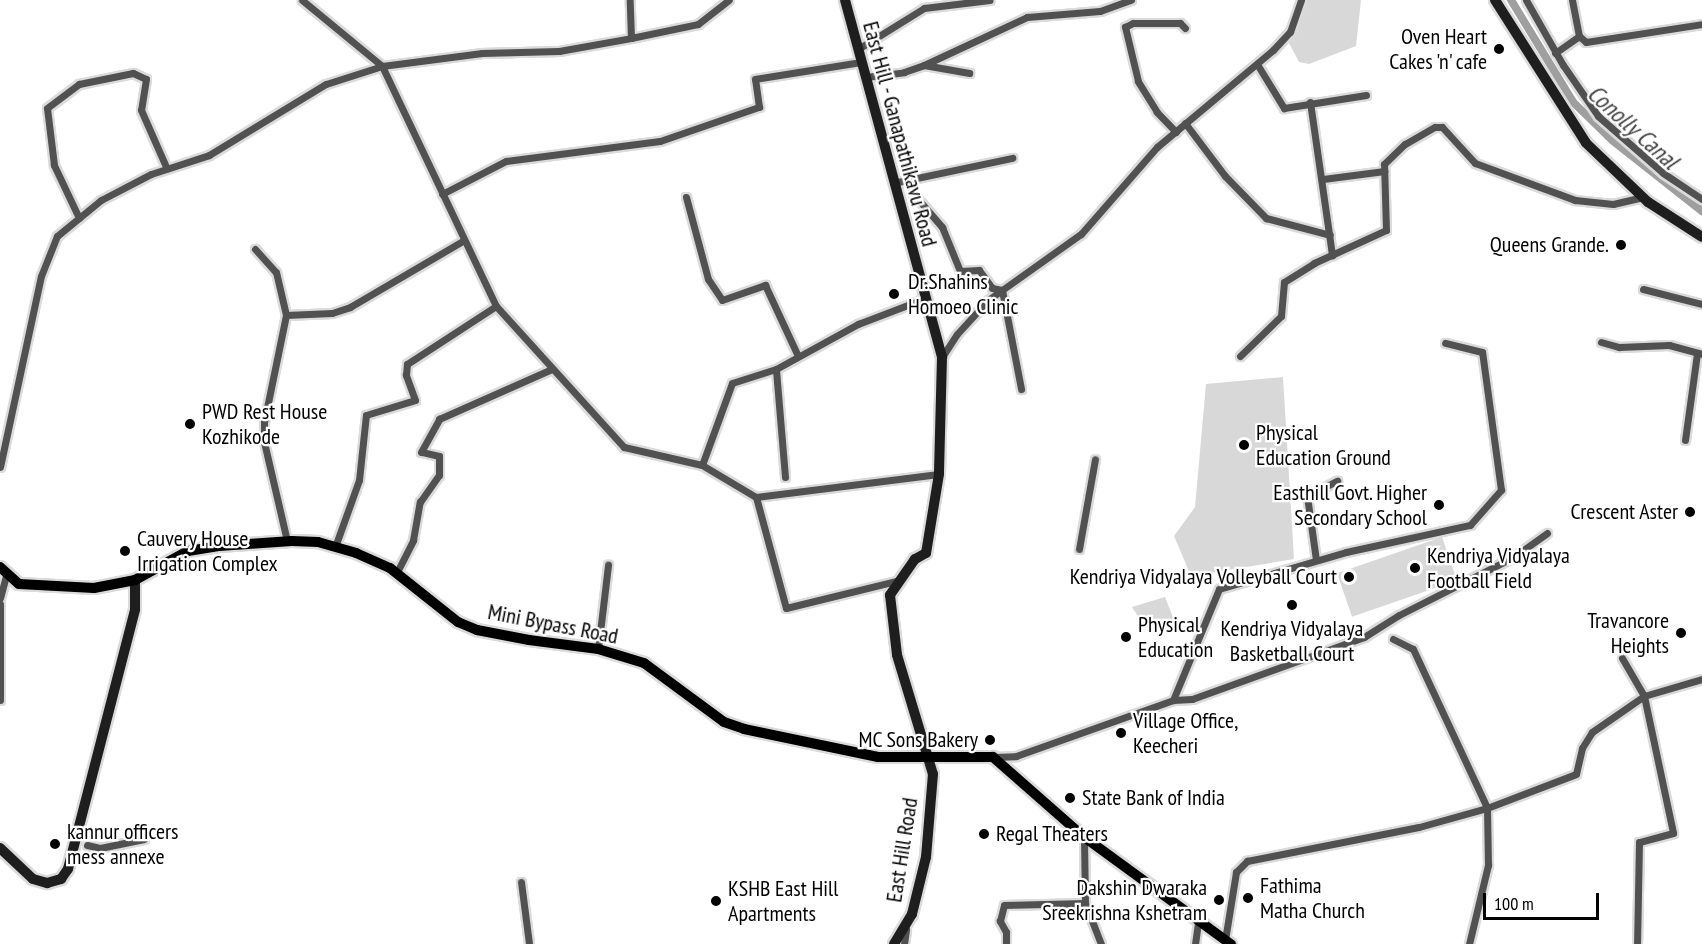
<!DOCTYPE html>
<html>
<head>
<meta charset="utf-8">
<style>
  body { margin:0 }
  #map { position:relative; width:1702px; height:944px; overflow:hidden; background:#fff; font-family:"PT Sans Narrow",sans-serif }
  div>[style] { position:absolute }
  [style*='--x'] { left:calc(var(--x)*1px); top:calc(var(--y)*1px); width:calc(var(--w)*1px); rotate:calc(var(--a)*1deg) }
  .green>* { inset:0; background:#d8d8d8; transform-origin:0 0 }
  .canal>* { height:8px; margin:-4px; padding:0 4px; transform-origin:4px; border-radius:4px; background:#9f9f9f }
  .roads { filter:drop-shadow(2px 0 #dbdbdb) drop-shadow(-2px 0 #dbdbdb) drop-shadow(0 2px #dbdbdb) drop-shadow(0 -2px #dbdbdb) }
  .street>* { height:7px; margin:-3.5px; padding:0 3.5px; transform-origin:3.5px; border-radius:3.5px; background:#515151 }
  .secondary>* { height:10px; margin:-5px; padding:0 5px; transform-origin:5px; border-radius:5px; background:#1e1e1e }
  .primary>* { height:10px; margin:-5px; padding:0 5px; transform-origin:5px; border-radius:5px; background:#000 }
  .dots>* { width:16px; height:16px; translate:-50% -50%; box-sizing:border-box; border:3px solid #fff; border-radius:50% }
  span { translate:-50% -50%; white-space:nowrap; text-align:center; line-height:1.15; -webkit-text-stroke:4.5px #fff; paint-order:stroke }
  .poi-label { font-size:22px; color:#000 }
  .right { translate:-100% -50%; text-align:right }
  .left { translate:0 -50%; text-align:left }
  .street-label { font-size:22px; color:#000 }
  .water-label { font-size:24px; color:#404040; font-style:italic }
  .scale { position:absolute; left:1483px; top:893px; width:116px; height:27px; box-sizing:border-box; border:3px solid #000; border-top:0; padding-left:8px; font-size:18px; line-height:21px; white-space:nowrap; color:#000; -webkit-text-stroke:4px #fff; paint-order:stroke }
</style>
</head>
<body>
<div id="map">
  <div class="green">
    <i style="clip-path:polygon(1302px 0,1361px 0,1356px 46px,1309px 64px,1299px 62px,1289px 43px)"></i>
    <i style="clip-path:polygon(1283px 377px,1294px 559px,1191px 576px,1174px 536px,1195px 507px,1206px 384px)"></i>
    <i style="left:1442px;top:537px;width:46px;height:111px;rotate:71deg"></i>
    <i style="clip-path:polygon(1165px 597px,1174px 620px,1139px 629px,1139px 618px,1132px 607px)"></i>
  </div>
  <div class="canal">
    <i style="--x:1511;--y:0;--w:119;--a:58.7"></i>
    <i style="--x:1573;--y:102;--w:54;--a:44.3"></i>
    <i style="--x:1612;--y:140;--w:115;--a:38.3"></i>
  </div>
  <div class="roads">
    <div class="street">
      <i style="--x:302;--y:0;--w:104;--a:39.5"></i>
      <i style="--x:382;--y:66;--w:266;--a:64.6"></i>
      <i style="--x:496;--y:306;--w:190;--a:47.8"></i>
      <i style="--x:624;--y:447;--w:80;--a:13"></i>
      <i style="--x:702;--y:465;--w:63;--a:30.7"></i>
      <i style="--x:756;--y:497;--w:184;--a:-7.2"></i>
      <i style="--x:1526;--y:0;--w:75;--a:60.4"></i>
      <i style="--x:1563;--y:65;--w:62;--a:55.5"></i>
      <i style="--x:1598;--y:116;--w:86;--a:41.2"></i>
      <i style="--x:1663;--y:173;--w:47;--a:33.7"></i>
      <i style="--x:1572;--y:0;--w:37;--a:79"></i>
      <i style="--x:631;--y:38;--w:68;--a:-11.8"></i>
      <i style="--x:698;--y:24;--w:39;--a:-38"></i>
      <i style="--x:858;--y:49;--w:78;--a:-31.8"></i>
      <i style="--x:924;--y:8;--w:66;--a:-6.9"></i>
      <i style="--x:1555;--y:53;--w:29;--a:-35"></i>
      <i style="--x:1579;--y:36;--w:9;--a:41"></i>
      <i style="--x:1586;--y:42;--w:117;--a:-8.8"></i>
      <i style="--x:1257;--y:64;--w:52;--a:58.5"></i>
      <i style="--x:1284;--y:108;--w:83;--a:-9"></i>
      <i style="--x:924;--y:65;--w:114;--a:-25"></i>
      <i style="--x:1027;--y:17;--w:73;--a:-4.7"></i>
      <i style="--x:1100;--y:11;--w:33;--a:-20"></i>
      <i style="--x:866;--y:77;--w:38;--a:-7"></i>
      <i style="--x:904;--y:72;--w:21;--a:-19"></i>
      <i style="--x:924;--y:65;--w:46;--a:10.1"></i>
      <i style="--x:1310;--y:102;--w:155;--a:81.8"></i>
      <i style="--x:1185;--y:123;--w:66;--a:53"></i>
      <i style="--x:1225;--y:176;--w:59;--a:45.7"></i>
      <i style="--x:1266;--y:218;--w:66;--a:14.9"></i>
      <i style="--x:1176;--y:132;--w:28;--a:-134"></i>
      <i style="--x:1157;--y:112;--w:36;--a:-122"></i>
      <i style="--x:1138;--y:81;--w:56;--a:-103.5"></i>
      <i style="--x:1125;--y:27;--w:9;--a:-27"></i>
      <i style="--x:1133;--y:23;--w:47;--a:0"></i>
      <i style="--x:1180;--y:23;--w:7;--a:45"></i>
      <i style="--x:914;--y:177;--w:14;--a:102"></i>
      <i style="--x:911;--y:191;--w:48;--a:49.3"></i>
      <i style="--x:942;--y:227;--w:48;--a:67.8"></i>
      <i style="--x:960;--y:271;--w:19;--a:-3"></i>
      <i style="--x:979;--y:270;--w:22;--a:54"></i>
      <i style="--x:992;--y:288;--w:10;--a:11"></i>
      <i style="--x:1002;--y:290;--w:101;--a:79.1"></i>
      <i style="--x:1323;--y:179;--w:62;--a:-7.5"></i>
      <i style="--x:893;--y:183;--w:122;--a:-11.9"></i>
      <i style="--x:442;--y:194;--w:72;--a:-27.3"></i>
      <i style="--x:506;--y:161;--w:155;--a:-7.4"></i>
      <i style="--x:660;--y:141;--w:105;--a:-19"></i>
      <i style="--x:759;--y:107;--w:28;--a:-98"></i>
      <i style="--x:755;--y:79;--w:107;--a:-9.1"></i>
      <i style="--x:686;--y:197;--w:85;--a:75"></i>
      <i style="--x:708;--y:279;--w:25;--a:56"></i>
      <i style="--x:722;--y:300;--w:46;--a:-19.2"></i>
      <i style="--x:765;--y:285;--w:78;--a:65.1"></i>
      <i style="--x:79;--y:218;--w:59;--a:-115.3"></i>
      <i style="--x:54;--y:165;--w:57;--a:-97"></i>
      <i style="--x:47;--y:108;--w:40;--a:-37"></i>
      <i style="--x:79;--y:84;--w:55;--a:-11.5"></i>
      <i style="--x:133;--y:73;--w:14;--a:25"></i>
      <i style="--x:146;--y:79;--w:31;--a:99"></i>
      <i style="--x:141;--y:110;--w:64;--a:66.2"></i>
      <i style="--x:255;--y:249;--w:31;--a:48"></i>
      <i style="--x:276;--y:272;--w:44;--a:76.9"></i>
      <i style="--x:286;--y:315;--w:109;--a:101.6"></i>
      <i style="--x:264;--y:422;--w:20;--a:90"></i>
      <i style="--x:264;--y:442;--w:102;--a:76.9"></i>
      <i style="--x:1643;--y:289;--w:61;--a:14.3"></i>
      <i style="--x:286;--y:315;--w:46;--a:-2.5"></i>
      <i style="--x:332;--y:313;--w:19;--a:-18"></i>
      <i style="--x:350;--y:307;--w:132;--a:-30.4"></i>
      <i style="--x:1601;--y:342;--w:19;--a:16"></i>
      <i style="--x:1619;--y:347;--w:50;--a:-2.3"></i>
      <i style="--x:1669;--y:345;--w:34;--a:15"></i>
      <i style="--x:1240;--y:356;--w:57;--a:-44.3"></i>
      <i style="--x:1281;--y:316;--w:34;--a:-85"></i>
      <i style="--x:1284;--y:282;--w:36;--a:-32"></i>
      <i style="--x:1314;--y:263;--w:79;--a:-24.6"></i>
      <i style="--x:1386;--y:230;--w:66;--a:-91.7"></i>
      <i style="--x:1384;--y:164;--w:29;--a:-44"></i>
      <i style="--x:1405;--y:144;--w:34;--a:-30"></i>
      <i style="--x:1435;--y:127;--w:7;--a:0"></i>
      <i style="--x:1442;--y:127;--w:49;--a:47.5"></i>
      <i style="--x:1475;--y:163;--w:107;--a:20.3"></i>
      <i style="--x:1575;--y:200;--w:38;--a:6"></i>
      <i style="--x:1613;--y:204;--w:31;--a:-13"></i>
      <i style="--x:942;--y:357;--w:27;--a:-57"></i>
      <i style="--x:957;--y:334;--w:46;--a:-47.6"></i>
      <i style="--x:988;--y:300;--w:114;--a:-35.4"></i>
      <i style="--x:1081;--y:234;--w:116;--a:-48.9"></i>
      <i style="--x:1157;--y:147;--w:151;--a:-39.9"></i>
      <i style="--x:1273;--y:50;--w:25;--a:-47"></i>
      <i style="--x:1290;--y:32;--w:34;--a:-71"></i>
      <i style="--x:1685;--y:440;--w:88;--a:-82.1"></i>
      <i style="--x:702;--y:465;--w:87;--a:-69.9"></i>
      <i style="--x:732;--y:383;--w:46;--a:-17.7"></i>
      <i style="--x:0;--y:467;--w:195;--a:-77.9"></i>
      <i style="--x:41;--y:276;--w:43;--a:-68.2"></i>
      <i style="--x:57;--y:236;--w:57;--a:-39.3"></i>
      <i style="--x:101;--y:200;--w:56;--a:-27.5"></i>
      <i style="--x:151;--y:174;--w:61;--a:-18.1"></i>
      <i style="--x:209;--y:155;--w:137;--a:-31.3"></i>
      <i style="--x:326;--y:84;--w:59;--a:-17.8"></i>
      <i style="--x:382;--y:66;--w:101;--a:-7.4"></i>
      <i style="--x:482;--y:53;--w:77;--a:-1.5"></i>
      <i style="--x:559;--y:51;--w:73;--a:-10.2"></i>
      <i style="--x:631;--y:38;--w:38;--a:-92"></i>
      <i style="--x:785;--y:477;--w:108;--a:-94.8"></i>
      <i style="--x:776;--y:369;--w:94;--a:-28.8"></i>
      <i style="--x:858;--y:324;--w:70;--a:-21"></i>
      <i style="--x:756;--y:497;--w:115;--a:74.9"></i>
      <i style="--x:786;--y:608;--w:117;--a:-13.8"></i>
      <i style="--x:335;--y:547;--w:71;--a:-70.3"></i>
      <i style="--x:359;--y:480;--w:65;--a:-83.9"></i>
      <i style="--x:366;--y:415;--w:51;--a:-17"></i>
      <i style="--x:415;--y:400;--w:27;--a:-110"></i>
      <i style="--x:406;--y:375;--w:11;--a:-85"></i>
      <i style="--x:407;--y:364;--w:106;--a:-33.1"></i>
      <i style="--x:1079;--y:549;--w:91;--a:-79.9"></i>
      <i style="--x:1316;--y:560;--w:65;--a:-98"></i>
      <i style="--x:1307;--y:496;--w:34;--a:-27"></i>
      <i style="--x:396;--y:574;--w:38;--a:-63"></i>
      <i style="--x:413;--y:540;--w:39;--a:-80"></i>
      <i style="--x:420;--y:502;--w:33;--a:-55"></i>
      <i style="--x:439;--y:475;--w:19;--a:-90"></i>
      <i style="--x:439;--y:456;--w:18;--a:-167"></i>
      <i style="--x:421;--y:452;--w:38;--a:-61"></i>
      <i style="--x:439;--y:419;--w:124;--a:-23.9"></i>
      <i style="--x:0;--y:598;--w:24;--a:-75"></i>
      <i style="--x:0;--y:604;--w:96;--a:90"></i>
      <i style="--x:1393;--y:639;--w:22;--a:27"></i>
      <i style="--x:1413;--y:649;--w:175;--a:65"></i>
      <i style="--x:1487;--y:808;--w:95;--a:-20.9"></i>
      <i style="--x:1576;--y:774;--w:27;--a:-77"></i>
      <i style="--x:1582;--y:748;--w:19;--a:-58"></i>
      <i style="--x:1592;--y:732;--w:63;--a:-34.7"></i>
      <i style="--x:1644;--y:696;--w:60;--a:-16.3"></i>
      <i style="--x:598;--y:649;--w:85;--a:-83.2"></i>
      <i style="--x:1622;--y:658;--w:44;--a:59.9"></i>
      <i style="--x:1644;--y:696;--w:140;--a:78"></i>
      <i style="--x:1673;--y:833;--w:35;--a:165"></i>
      <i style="--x:1639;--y:842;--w:102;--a:91.1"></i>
      <i style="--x:1173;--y:700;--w:19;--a:-3"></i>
      <i style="--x:1192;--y:699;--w:183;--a:-19.8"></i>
      <i style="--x:1364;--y:637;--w:41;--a:-32.2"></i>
      <i style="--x:1399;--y:615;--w:127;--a:-26.8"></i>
      <i style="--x:1512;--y:558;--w:43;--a:-35.5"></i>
      <i style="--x:993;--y:757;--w:23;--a:-2"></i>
      <i style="--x:1016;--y:756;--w:167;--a:-19.6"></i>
      <i style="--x:1173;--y:700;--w:120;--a:-67.5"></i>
      <i style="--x:1219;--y:589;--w:132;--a:-16.2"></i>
      <i style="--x:1346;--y:552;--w:127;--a:-12.3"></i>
      <i style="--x:1470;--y:525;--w:47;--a:-48.5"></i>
      <i style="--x:1501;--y:490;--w:139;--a:-97.8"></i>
      <i style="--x:1482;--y:352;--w:38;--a:-166"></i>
      <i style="--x:87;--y:845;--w:13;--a:13"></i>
      <i style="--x:100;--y:848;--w:45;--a:-11.6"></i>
      <i style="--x:521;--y:882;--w:63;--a:82.6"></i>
      <i style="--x:1085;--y:903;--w:44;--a:68.7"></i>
      <i style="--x:1225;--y:940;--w:69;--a:-80.8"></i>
      <i style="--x:1236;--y:872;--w:16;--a:-45"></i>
      <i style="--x:1247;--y:861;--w:175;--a:-11.2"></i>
      <i style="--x:1419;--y:827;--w:71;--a:-15.6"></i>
      <i style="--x:1487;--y:808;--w:57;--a:89"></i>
      <i style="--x:1488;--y:865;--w:81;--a:103.5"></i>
      <i style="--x:904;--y:944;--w:15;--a:-82"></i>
      <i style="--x:1006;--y:944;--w:12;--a:-90"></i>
      <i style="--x:1006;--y:932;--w:13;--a:-119"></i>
      <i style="--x:1000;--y:921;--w:16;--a:-76"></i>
      <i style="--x:1004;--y:905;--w:81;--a:-1.4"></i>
      <i style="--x:1085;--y:903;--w:66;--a:-90.9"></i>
      <i style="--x:1195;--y:944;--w:21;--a:-82"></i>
    </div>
    <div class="secondary">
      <i style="--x:845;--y:0;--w:370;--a:74.8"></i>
      <i style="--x:942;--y:357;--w:117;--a:91.5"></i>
      <i style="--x:939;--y:474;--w:80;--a:99.3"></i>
      <i style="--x:926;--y:553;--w:13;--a:151"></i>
      <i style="--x:915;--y:559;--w:44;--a:124.8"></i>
      <i style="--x:890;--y:595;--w:60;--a:83.3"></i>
      <i style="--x:897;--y:655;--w:124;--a:73.2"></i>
      <i style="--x:933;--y:774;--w:83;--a:94.8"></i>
      <i style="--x:926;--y:857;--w:59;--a:103.8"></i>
      <i style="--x:912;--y:914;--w:35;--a:121"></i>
      <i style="--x:1495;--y:0;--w:169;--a:57.5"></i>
      <i style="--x:1586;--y:143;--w:86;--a:43.6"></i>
      <i style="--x:1648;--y:202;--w:64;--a:32.9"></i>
      <i style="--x:0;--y:848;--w:45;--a:43.2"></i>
      <i style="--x:33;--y:879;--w:15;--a:16"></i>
      <i style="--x:47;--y:883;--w:15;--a:-16"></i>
      <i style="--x:61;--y:879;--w:12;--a:-55"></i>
      <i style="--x:68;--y:869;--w:268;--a:-75.5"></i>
      <i style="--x:135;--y:609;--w:29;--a:-90"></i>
    </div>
    <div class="primary">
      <i style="--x:0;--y:567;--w:25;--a:42"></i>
      <i style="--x:19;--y:584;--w:75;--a:3.1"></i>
      <i style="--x:94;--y:588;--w:42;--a:-11"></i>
      <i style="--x:135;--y:580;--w:60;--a:-28.7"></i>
      <i style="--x:188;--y:551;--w:31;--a:-9"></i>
      <i style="--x:219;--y:546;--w:73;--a:-3.9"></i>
      <i style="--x:292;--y:541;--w:26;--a:2"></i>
      <i style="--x:318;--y:542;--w:40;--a:16"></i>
      <i style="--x:356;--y:553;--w:37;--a:24"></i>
      <i style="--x:390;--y:568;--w:87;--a:38.5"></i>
      <i style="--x:458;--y:622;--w:21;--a:23"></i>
      <i style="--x:477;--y:630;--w:53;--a:10.9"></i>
      <i style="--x:529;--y:640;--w:70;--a:7.4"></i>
      <i style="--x:598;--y:649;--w:48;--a:16.9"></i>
      <i style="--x:644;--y:663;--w:99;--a:36.4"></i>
      <i style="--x:724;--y:722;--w:21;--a:19"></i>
      <i style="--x:744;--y:729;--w:137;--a:11.8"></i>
      <i style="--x:878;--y:757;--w:115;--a:0"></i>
      <i style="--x:993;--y:757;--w:121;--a:41.3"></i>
      <i style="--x:1084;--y:837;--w:182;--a:36.1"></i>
    </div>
  </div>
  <div class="dots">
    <i style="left:1499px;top:49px;background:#000"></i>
    <i style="left:1621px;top:245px;background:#000"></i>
    <i style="left:894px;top:294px;background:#000"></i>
    <i style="left:190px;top:424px;background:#000"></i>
    <i style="left:1244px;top:445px;background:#000"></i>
    <i style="left:1439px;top:505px;background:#000"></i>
    <i style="left:1690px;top:512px;background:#000"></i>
    <i style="left:125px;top:551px;background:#000"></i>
    <i style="left:1415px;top:568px;background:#000"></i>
    <i style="left:1349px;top:577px;background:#000"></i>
    <i style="left:1292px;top:605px;background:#000"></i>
    <i style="left:1681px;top:633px;background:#000"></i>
    <i style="left:1126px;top:637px;background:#000"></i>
    <i style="left:1121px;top:733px;background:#000"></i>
    <i style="left:990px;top:740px;background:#000"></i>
    <i style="left:1070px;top:798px;background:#000"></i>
    <i style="left:984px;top:834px;background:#000"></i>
    <i style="left:55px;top:844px;background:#000"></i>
    <i style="left:1248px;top:898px;background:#000"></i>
    <i style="left:1219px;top:900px;background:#000"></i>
    <i style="left:716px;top:901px;background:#000"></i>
  </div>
  <div class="poi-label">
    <span class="right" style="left:1487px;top:49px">Oven Heart<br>Cakes 'n' cafe</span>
    <span class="right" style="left:1609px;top:245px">Queens Grande.</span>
    <span class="left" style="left:908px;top:294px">Dr.Shahins<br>Homoeo Clinic</span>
    <span class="left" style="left:202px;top:424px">PWD Rest House<br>Kozhikode</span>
    <span class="left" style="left:1256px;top:445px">Physical<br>Education Ground</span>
    <span class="right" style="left:1427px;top:505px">Easthill Govt. Higher<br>Secondary School</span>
    <span class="right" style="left:1678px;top:512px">Crescent Aster</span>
    <span class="left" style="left:137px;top:551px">Cauvery House<br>Irrigation Complex</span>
    <span class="left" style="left:1427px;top:568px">Kendriya Vidyalaya<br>Football Field</span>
    <span class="right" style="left:1337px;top:577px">Kendriya Vidyalaya Volleyball Court</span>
    <span class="right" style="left:1669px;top:633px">Travancore<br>Heights</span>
    <span class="left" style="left:1138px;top:637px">Physical<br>Education</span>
    <span style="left:1292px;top:641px">Kendriya Vidyalaya<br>Basketball Court</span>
    <span class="left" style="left:1133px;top:733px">Village Office,<br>Keecheri</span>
    <span class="right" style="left:978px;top:740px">MC Sons Bakery</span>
    <span class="left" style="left:1082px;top:798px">State Bank of India</span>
    <span class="left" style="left:67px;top:844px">kannur officers<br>mess annexe</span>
    <span class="left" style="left:996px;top:834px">Regal Theaters</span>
    <span class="left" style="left:1260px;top:898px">Fathima<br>Matha Church</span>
    <span class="right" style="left:1207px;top:900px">Dakshin Dwaraka<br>Sreekrishna Kshetram</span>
    <span class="left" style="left:728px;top:901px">KSHB East Hill<br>Apartments</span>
  </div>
  <div class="street-label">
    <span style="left:900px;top:134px;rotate:75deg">East Hill - Ganapathikavu Road</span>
    <span style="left:553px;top:624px;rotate:11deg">Mini Bypass Road</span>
    <span style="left:902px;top:850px;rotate:-81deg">East Hill Road</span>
  </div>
  <div class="water-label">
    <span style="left:1633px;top:127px;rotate:42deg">Conolly Canal</span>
  </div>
  <div class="scale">100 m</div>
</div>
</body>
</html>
